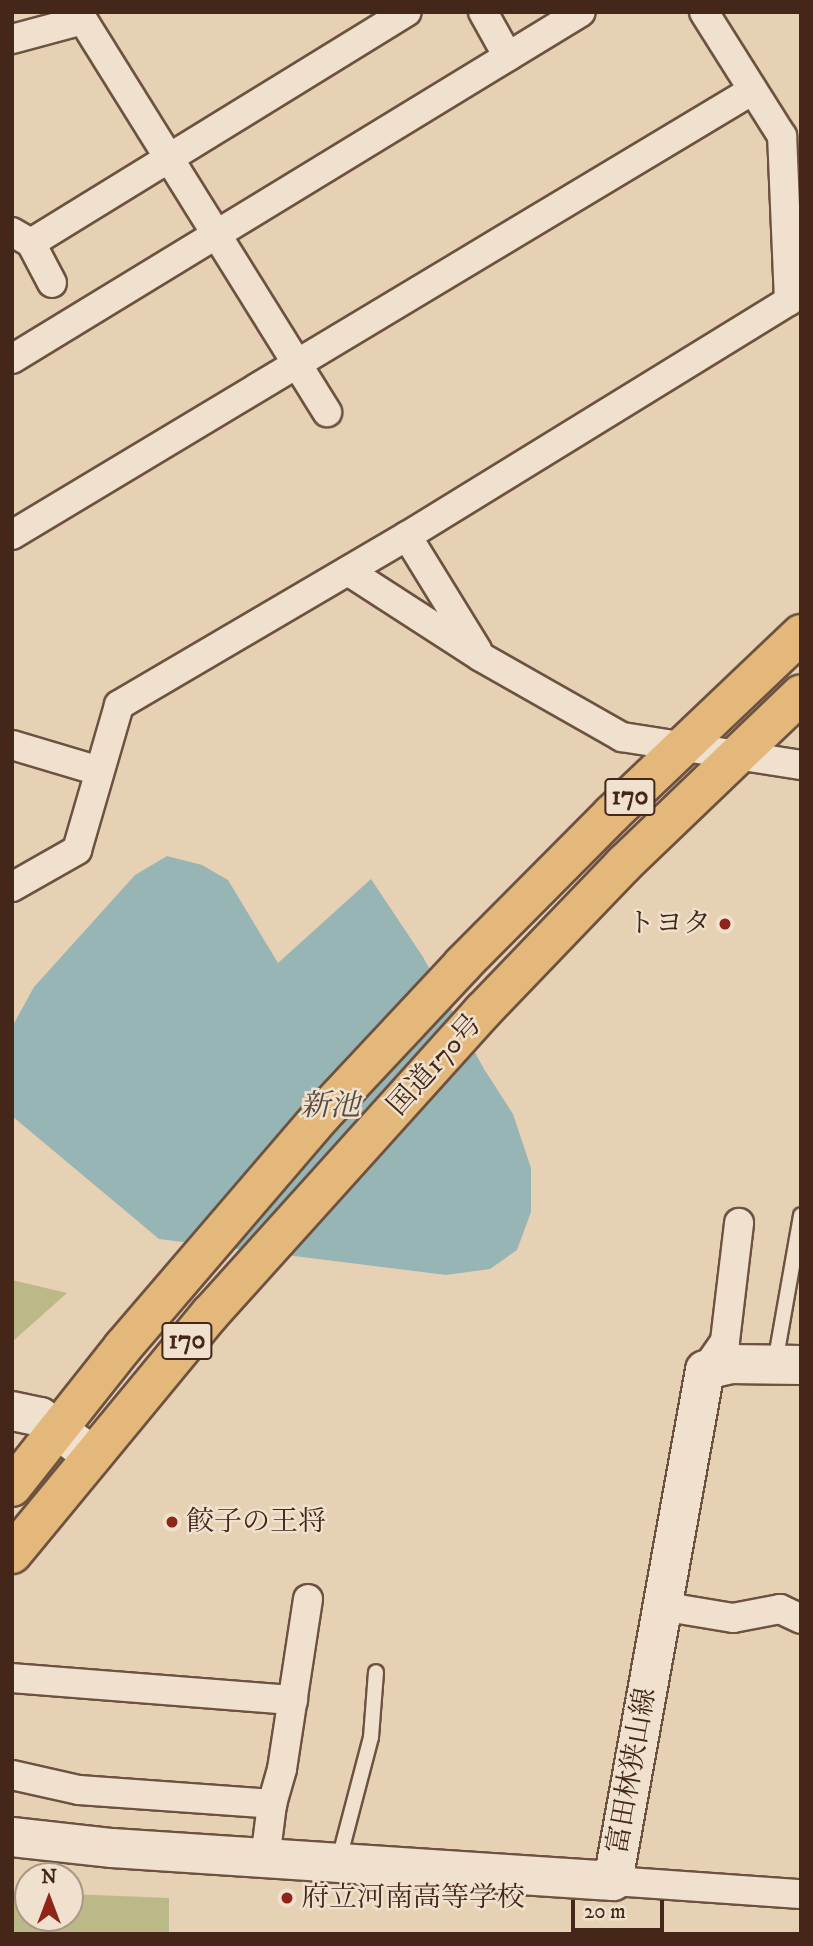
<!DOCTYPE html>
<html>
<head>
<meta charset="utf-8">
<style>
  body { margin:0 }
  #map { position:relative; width:813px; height:1946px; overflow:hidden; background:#e6d1b4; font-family:"IM FELL DW Pica","Noto Serif JP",serif }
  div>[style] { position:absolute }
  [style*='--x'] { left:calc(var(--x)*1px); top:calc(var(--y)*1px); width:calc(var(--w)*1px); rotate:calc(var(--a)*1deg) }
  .green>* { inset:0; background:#bcb989 }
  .water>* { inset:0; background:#98b5b5 }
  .roads { filter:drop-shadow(2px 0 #6d5240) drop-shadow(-2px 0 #6d5240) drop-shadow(0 2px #6d5240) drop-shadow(0 -2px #6d5240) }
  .lane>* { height:14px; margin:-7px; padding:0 7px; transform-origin:7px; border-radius:7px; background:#efe1ce }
  .street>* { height:28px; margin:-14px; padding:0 14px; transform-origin:14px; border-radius:14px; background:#efe1ce }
  .secondary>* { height:38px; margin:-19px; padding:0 19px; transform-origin:19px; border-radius:19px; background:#efe1ce }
  .highway>* { height:38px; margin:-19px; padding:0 19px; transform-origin:19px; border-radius:19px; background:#e3b87a }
  .dots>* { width:19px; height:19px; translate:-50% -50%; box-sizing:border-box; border:4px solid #efe1ce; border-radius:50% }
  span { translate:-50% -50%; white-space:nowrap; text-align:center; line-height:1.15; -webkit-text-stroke:5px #efe1ce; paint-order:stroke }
  .shield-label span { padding:2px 5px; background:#efe1ce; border:2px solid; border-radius:5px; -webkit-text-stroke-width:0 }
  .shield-label { font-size:26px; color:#452719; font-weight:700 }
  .poi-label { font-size:28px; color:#452719 }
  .right { translate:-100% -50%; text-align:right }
  .left { translate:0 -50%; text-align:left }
  .street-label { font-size:28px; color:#452719 }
  .water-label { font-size:30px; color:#5a4a40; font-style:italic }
  .frame { position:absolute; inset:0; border:14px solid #452719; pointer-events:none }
  .north { position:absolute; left:14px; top:1862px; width:70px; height:70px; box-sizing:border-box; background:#efe1ce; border:2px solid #ab9786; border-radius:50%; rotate:0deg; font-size:19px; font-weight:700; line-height:28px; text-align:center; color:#452719 }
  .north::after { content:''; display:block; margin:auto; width:24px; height:32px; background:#8f2418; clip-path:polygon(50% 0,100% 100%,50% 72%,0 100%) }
  .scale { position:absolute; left:571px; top:1900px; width:93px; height:32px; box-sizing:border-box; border:4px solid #452719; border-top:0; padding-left:9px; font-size:21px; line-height:24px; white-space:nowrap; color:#452719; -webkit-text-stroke:5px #efe1ce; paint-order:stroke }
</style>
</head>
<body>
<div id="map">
  <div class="green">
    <i style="clip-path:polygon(12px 1280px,67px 1293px,12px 1342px)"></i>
    <i style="clip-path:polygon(12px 1891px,28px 1892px,28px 1918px,70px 1918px,70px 1894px,169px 1898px,169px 1934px,12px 1934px)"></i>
  </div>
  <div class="water">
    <i style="clip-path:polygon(167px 856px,202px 865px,228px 880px,278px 963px,371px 879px,423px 957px,484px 1069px,513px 1114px,531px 1168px,531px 1212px,517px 1250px,490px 1269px,446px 1275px,159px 1239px,12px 1116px,12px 1027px,34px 987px,135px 875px)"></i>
  </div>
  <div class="roads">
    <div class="lane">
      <i style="--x:775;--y:1363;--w:150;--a:-80"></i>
      <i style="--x:338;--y:1863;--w:130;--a:-75.3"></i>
      <i style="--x:371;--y:1737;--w:65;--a:-85.6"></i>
    </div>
    <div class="street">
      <i style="--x:483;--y:12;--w:51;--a:60.9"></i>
      <i style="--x:12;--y:39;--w:73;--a:-15"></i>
      <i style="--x:83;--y:20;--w:462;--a:58.1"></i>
      <i style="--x:12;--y:232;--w:22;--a:30"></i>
      <i style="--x:31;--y:243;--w:45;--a:62.3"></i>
      <i style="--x:31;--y:243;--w:441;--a:-31.6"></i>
      <i style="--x:12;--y:359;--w:666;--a:-31.38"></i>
      <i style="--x:12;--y:535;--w:864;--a:-30.99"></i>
      <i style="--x:407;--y:536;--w:134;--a:58.4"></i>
      <i style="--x:348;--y:571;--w:158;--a:32.9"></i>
      <i style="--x:481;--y:657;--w:162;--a:29.6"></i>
      <i style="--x:622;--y:737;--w:181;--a:8.9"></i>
      <i style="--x:12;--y:745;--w:91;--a:16.6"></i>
      <i style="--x:12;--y:887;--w:75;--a:-29.6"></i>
      <i style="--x:77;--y:850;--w:151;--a:-73.8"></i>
      <i style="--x:119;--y:705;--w:334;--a:-30.4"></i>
      <i style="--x:407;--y:536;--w:448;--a:-31.6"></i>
      <i style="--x:789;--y:301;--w:165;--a:-92.4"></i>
      <i style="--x:782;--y:136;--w:146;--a:-122.2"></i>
      <i style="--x:705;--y:1370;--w:35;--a:-55"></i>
      <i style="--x:725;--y:1341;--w:119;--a:-83.2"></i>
      <i style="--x:661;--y:1606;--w:73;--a:9.5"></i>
      <i style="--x:733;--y:1618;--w:48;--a:-10.8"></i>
      <i style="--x:780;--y:1609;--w:23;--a:25"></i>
      <i style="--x:12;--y:1678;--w:282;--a:4.5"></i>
      <i style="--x:12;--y:1775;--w:69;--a:12.6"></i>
      <i style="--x:79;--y:1790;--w:194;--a:4.1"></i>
      <i style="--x:265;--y:1859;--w:55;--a:-82.7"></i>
      <i style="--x:272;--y:1804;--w:36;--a:-74"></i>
      <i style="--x:282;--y:1769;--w:172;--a:-81.3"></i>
      <i style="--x:613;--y:1881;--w:188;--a:4"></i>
    </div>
    <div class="secondary">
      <i style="--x:12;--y:1411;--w:29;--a:12"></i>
      <i style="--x:40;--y:1417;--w:64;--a:36.2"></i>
      <i style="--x:12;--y:1837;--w:101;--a:6.3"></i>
      <i style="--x:112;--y:1848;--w:502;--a:3.77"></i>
      <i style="--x:613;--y:1881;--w:519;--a:-79.79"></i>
      <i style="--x:705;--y:1370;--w:26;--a:-13"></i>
      <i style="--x:730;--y:1364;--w:71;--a:0.8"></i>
    </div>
    <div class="highway">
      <i style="--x:12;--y:1487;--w:179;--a:-51.6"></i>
      <i style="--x:123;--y:1347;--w:304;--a:-49.4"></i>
      <i style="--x:321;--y:1116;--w:208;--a:-46.9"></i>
      <i style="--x:463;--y:964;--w:211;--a:-45.2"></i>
      <i style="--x:612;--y:814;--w:261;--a:-43.6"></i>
      <i style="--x:12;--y:1554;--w:311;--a:-50.5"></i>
      <i style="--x:210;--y:1314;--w:408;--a:-48"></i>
      <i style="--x:483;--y:1011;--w:204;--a:-46.2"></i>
      <i style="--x:624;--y:864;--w:245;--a:-43.8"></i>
    </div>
  </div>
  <div class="dots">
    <i style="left:725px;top:924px;background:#8f2418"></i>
    <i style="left:172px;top:1522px;background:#8f2418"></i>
    <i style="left:287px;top:1898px;background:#8f2418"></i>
  </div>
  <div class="shield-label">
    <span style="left:630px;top:797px">170</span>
    <span style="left:187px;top:1341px">170</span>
  </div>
  <div class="poi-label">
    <span class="right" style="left:711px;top:924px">トヨタ</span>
    <span class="left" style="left:186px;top:1522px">餃子の王将</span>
    <span class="left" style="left:301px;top:1898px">府立河南高等学校</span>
  </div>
  <div class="street-label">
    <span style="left:435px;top:1065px;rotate:-48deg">国道170号</span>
    <span style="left:632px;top:1771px;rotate:-80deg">富田林狭山線</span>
  </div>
  <div class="water-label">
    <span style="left:330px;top:1107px">新池</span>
  </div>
  <div class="frame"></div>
  <div class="north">N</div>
  <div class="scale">20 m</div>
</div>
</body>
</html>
